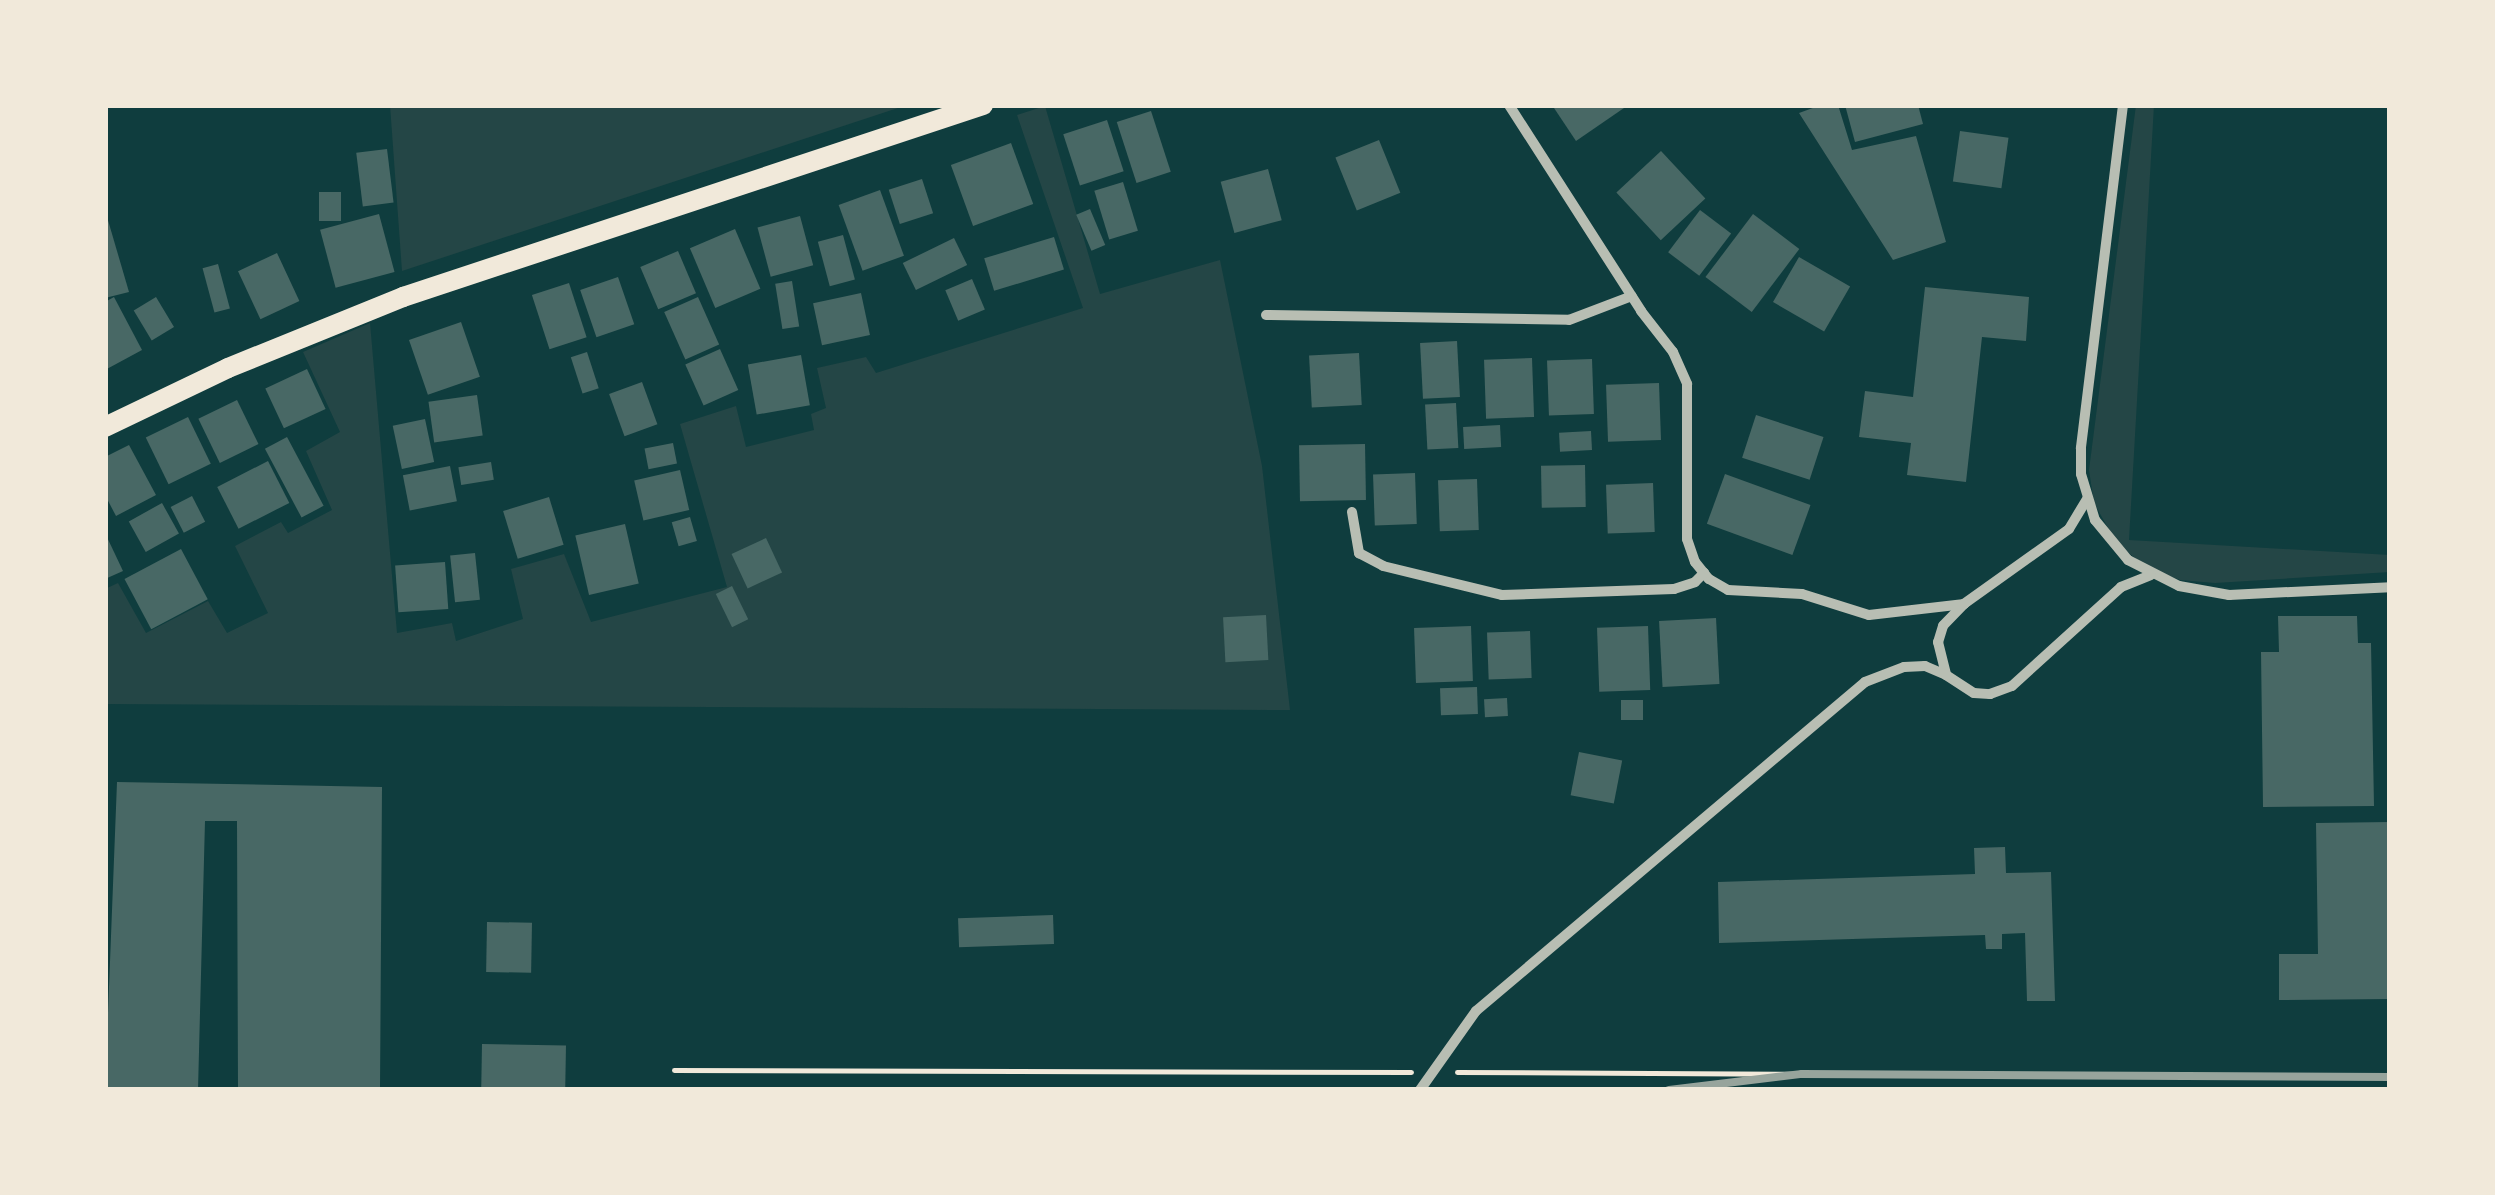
<!DOCTYPE html>
<html>
<head>
<meta charset="utf-8">
<style>
  body { margin:0 }
  #map { position:relative; width:2495px; height:1195px; overflow:hidden; background:#0f3d3e; font-family:"Source Sans 3",sans-serif }
  div>[style] { position:absolute }
  [style*='--x'] { left:calc(var(--x)*1px); top:calc(var(--y)*1px); width:calc(var(--w)*1px); rotate:calc(var(--a)*1deg) }
  .green>* { inset:0; background:#244646 }
  .building>* { inset:0; background:#486865; transform-origin:0 0 }
  .path>* { height:5px; margin:-2.5px; padding:0 2.5px; transform-origin:2.5px; border-radius:2.5px; background:#f1e9da }
  .minor>* { height:10px; margin:-5px; padding:0 5px; transform-origin:5px; border-radius:5px; background:#b8beb3 }
  .secondary>* { height:20px; margin:-10px; padding:0 10px; transform-origin:10px; border-radius:10px; background:#f1e9da }
  .rail>* { height:8px; margin:-4px; padding:0 4px; transform-origin:4px; border-radius:4px; background:#97a49c }
  span { translate:-50% -50%; white-space:nowrap; text-align:center; line-height:1.15; -webkit-text-stroke:8px #f1e9da; paint-order:stroke }
  .frame { position:absolute; inset:0; border:108px solid #f1e9da; pointer-events:none }
</style>
</head>
<body>
<div id="map">
  <div class="green">
    <i style="clip-path:polygon(390px 105px,907px 105px,402px 271px)"></i>
    <i style="clip-path:polygon(2136px 105px,2154px 105px,2129px 540px,2390px 555px,2390px 572px,2215px 583px,2180px 580px,2148px 568px,2117px 544px,2094px 503px,2089px 470px)"></i>
    <i style="clip-path:polygon(1045px 106px,1100px 294px,1220px 260px,1262px 466px,1290px 710px,105px 704px,105px 589px,118px 583px,146px 633px,208px 601px,227px 633px,268px 613px,235px 546px,281px 522px,288px 533px,332px 510px,306px 451px,340px 432px,303px 352px,370px 323px,397px 633px,452px 623px,456px 641px,523px 619px,511px 569px,564px 554px,591px 622px,727px 587px,680px 424px,736px 406px,746px 447px,814px 430px,811px 414px,826px 408px,817px 368px,866px 357px,876px 373px,1083px 308px,1017px 115px)"></i>
  </div>
  <div class="building">
    <i style="clip-path:polygon(1552px 105px,1622px 105px,1624px 108px,1576px 141px)"></i>
    <i style="clip-path:polygon(1821px 105px,1838px 105px,1852px 150px,1916px 136px,1946px 242px,1893px 260px,1799px 113px)"></i>
    <i style="clip-path:polygon(1845px 105px,1918px 105px,1923px 124px,1855px 142px)"></i>
    <i style="left:1151px;top:111px;width:64px;height:36px;rotate:72deg"></i>
    <i style="left:1107px;top:120px;width:54px;height:46px;rotate:72deg"></i>
    <i style="left:1960px;top:131px;width:49px;height:51px;rotate:8deg"></i>
    <i style="left:1379px;top:140px;width:57px;height:47px;rotate:68deg"></i>
    <i style="left:1011px;top:143px;width:65px;height:64px;rotate:70deg"></i>
    <i style="left:387px;top:149px;width:54px;height:31px;rotate:83deg"></i>
    <i style="left:1661px;top:151px;width:65px;height:61px;rotate:47deg"></i>
    <i style="left:1268px;top:169px;width:53px;height:49px;rotate:75deg"></i>
    <i style="left:922px;top:179px;width:36px;height:35px;rotate:72deg"></i>
    <i style="left:1123px;top:182px;width:51px;height:30px;rotate:73deg"></i>
    <i style="left:880px;top:190px;width:70px;height:44px;rotate:70deg"></i>
    <i style="left:319px;top:192px;width:22px;height:29px"></i>
    <i style="left:1090px;top:209px;width:39px;height:15px;rotate:67deg"></i>
    <i style="clip-path:polygon(105px 210px,129px 292px,105px 298px)"></i>
    <i style="left:1700px;top:210px;width:39px;height:53px;rotate:37deg"></i>
    <i style="left:379px;top:214px;width:60px;height:61px;rotate:75deg"></i>
    <i style="left:1753px;top:214px;width:58px;height:79px;rotate:37deg"></i>
    <i style="left:800px;top:216px;width:51px;height:44px;rotate:75deg"></i>
    <i style="left:735px;top:229px;width:65px;height:49px;rotate:67deg"></i>
    <i style="left:843px;top:235px;width:46px;height:26px;rotate:75deg"></i>
    <i style="left:1054px;top:237px;width:34px;height:73px;rotate:73deg"></i>
    <i style="left:954px;top:238px;width:30px;height:57px;rotate:64deg"></i>
    <i style="left:678px;top:251px;width:46px;height:41px;rotate:67deg"></i>
    <i style="left:277px;top:253px;width:53px;height:43px;rotate:65deg"></i>
    <i style="left:1799px;top:257px;width:59px;height:52px;rotate:30deg"></i>
    <i style="left:218px;top:264px;width:46px;height:16px;rotate:75deg"></i>
    <i style="left:618px;top:277px;width:50px;height:40px;rotate:71deg"></i>
    <i style="left:972px;top:279px;width:33px;height:29px;rotate:67deg"></i>
    <i style="left:792px;top:281px;width:46px;height:17px;rotate:81deg"></i>
    <i style="left:569px;top:283px;width:57px;height:39px;rotate:72deg"></i>
    <i style="clip-path:polygon(1925px 287px,2029px 297px,2026px 341px,1982px 337px,1966px 482px,1907px 475px,1911px 443px,1859px 437px,1865px 391px,1913px 397px)"></i>
    <i style="left:861px;top:293px;width:43px;height:49px;rotate:78deg"></i>
    <i style="clip-path:polygon(114px 297px,142px 350px,105px 370px,105px 302px)"></i>
    <i style="left:156px;top:297px;width:35px;height:26px;rotate:59deg"></i>
    <i style="left:698px;top:297px;width:52px;height:37px;rotate:66deg"></i>
    <i style="left:461px;top:322px;width:58px;height:55px;rotate:71deg"></i>
    <i style="left:1457px;top:341px;width:56px;height:37px;rotate:87deg"></i>
    <i style="left:720px;top:349px;width:45px;height:38px;rotate:66deg"></i>
    <i style="left:587px;top:352px;width:38px;height:17px;rotate:72deg"></i>
    <i style="left:1359px;top:353px;width:52px;height:50px;rotate:87deg"></i>
    <i style="left:801px;top:355px;width:51px;height:54px;rotate:80deg"></i>
    <i style="left:1532px;top:358px;width:59px;height:48px;rotate:88deg"></i>
    <i style="left:1592px;top:359px;width:55px;height:45px;rotate:88deg"></i>
    <i style="left:307px;top:369px;width:44px;height:46px;rotate:65deg"></i>
    <i style="left:642px;top:382px;width:45px;height:35px;rotate:70deg"></i>
    <i style="left:1659px;top:383px;width:57px;height:53px;rotate:88deg"></i>
    <i style="left:477px;top:395px;width:41px;height:49px;rotate:82deg"></i>
    <i style="left:237px;top:400px;width:49px;height:43px;rotate:64deg"></i>
    <i style="left:1456px;top:403px;width:45px;height:31px;rotate:87deg"></i>
    <i style="left:1756px;top:415px;width:71px;height:45px;rotate:18deg"></i>
    <i style="left:188px;top:417px;width:52px;height:47px;rotate:64deg"></i>
    <i style="left:425px;top:419px;width:44px;height:33px;rotate:78deg"></i>
    <i style="left:1500px;top:425px;width:22px;height:37px;rotate:87deg"></i>
    <i style="left:1591px;top:431px;width:19px;height:32px;rotate:87deg"></i>
    <i style="left:287px;top:437px;width:78px;height:25px;rotate:62deg"></i>
    <i style="left:673px;top:443px;width:21px;height:29px;rotate:79deg"></i>
    <i style="left:1365px;top:444px;width:56px;height:66px;rotate:89deg"></i>
    <i style="clip-path:polygon(129px 445px,156px 495px,116px 516px,105px 495px,105px 457px)"></i>
    <i style="left:268px;top:461px;width:47px;height:57px;rotate:63deg"></i>
    <i style="left:491px;top:462px;width:18px;height:33px;rotate:81deg"></i>
    <i style="left:1585px;top:465px;width:42px;height:44px;rotate:89deg"></i>
    <i style="left:450px;top:466px;width:36px;height:48px;rotate:79deg"></i>
    <i style="left:680px;top:470px;width:41px;height:47px;rotate:77deg"></i>
    <i style="left:1415px;top:473px;width:51px;height:42px;rotate:88deg"></i>
    <i style="left:1725px;top:474px;width:91px;height:53px;rotate:20deg"></i>
    <i style="left:1477px;top:479px;width:51px;height:39px;rotate:88deg"></i>
    <i style="left:1653px;top:483px;width:49px;height:47px;rotate:88deg"></i>
    <i style="left:192px;top:496px;width:29px;height:24px;rotate:63deg"></i>
    <i style="left:549px;top:497px;width:50px;height:48px;rotate:73deg"></i>
    <i style="left:162px;top:503px;width:35px;height:38px;rotate:61deg"></i>
    <i style="left:690px;top:517px;width:25px;height:19px;rotate:74deg"></i>
    <i style="left:625px;top:524px;width:61px;height:51px;rotate:77deg"></i>
    <i style="clip-path:polygon(105px 533px,123px 571px,105px 579px)"></i>
    <i style="left:766px;top:538px;width:38px;height:38px;rotate:65deg"></i>
    <i style="left:181px;top:549px;width:57px;height:64px;rotate:62deg"></i>
    <i style="left:475px;top:553px;width:47px;height:25px;rotate:84deg"></i>
    <i style="left:445px;top:562px;width:47px;height:50px;rotate:86deg"></i>
    <i style="left:732px;top:586px;width:37px;height:18px;rotate:64deg"></i>
    <i style="left:1266px;top:615px;width:45px;height:43px;rotate:87deg"></i>
    <i style="clip-path:polygon(2278px 616px,2357px 616px,2358px 643px,2371px 643px,2374px 806px,2263px 807px,2261px 652px,2279px 652px)"></i>
    <i style="left:1716px;top:618px;width:66px;height:57px;rotate:87deg"></i>
    <i style="left:1471px;top:626px;width:55px;height:57px;rotate:88deg"></i>
    <i style="left:1648px;top:626px;width:64px;height:51px;rotate:88deg"></i>
    <i style="left:1530px;top:631px;width:47px;height:43px;rotate:88deg"></i>
    <i style="left:1477px;top:687px;width:27px;height:37px;rotate:88deg"></i>
    <i style="left:1507px;top:698px;width:18px;height:23px;rotate:87deg"></i>
    <i style="left:1621px;top:700px;width:22px;height:20px"></i>
    <i style="left:1579px;top:752px;width:44px;height:44px;rotate:11deg"></i>
    <i style="clip-path:polygon(117px 782px,382px 787px,380px 1090px,238px 1090px,237px 821px,205px 821px,198px 1090px,105px 1090px)"></i>
    <i style="clip-path:polygon(2390px 822px,2390px 999px,2279px 1000px,2279px 954px,2318px 954px,2316px 823px)"></i>
    <i style="clip-path:polygon(2005px 847px,2006px 873px,2051px 872px,2055px 1001px,2027px 1001px,2025px 933px,2002px 934px,2002px 949px,1986px 949px,1985px 935px,1719px 943px,1718px 882px,1975px 874px,1974px 848px)"></i>
    <i style="left:1053px;top:915px;width:29px;height:95px;rotate:88deg"></i>
    <i style="left:487px;top:922px;width:45px;height:50px;rotate:1deg"></i>
    <i style="left:482px;top:1044px;width:84px;height:46px;rotate:1deg"></i>
  </div>
  <div class="path">
    <i style="--x:674;--y:1070;--w:737;--a:0.16"></i>
    <i style="--x:1457;--y:1072;--w:345;--a:0.3"></i>
  </div>
  <div class="minor">
    <i style="--x:1509;--y:105;--w:245;--a:57.3"></i>
    <i style="--x:1641;--y:311;--w:52;--a:52"></i>
    <i style="--x:1673;--y:352;--w:35;--a:66"></i>
    <i style="--x:1687;--y:384;--w:155;--a:90"></i>
    <i style="--x:1687;--y:539;--w:24;--a:71"></i>
    <i style="--x:1695;--y:562;--w:22;--a:51"></i>
    <i style="--x:1709;--y:579;--w:22;--a:30"></i>
    <i style="--x:1728;--y:590;--w:74;--a:3.1"></i>
    <i style="--x:1802;--y:594;--w:70;--a:17.4"></i>
    <i style="--x:1869;--y:615;--w:96;--a:-6.6"></i>
    <i style="--x:2123;--y:105;--w:346;--a:97"></i>
    <i style="--x:2081;--y:448;--w:26;--a:90"></i>
    <i style="--x:2081;--y:474;--w:48;--a:73.1"></i>
    <i style="--x:2095;--y:520;--w:52;--a:50.5"></i>
    <i style="--x:2128;--y:560;--w:57;--a:27"></i>
    <i style="--x:2179;--y:586;--w:51;--a:10.2"></i>
    <i style="--x:2229;--y:595;--w:161;--a:-2.8"></i>
    <i style="--x:1266;--y:315;--w:303;--a:0.9"></i>
    <i style="--x:1569;--y:320;--w:67;--a:-20.9"></i>
    <i style="--x:2087;--y:499;--w:35;--a:121"></i>
    <i style="--x:2069;--y:529;--w:129;--a:144.5"></i>
    <i style="--x:1964;--y:604;--w:30;--a:134"></i>
    <i style="--x:1943;--y:626;--w:17;--a:107"></i>
    <i style="--x:1938;--y:642;--w:34;--a:76"></i>
    <i style="--x:1946;--y:675;--w:33;--a:33"></i>
    <i style="--x:1974;--y:693;--w:16;--a:4"></i>
    <i style="--x:1990;--y:694;--w:23;--a:-20"></i>
    <i style="--x:2012;--y:686;--w:147;--a:-42.2"></i>
    <i style="--x:2121;--y:587;--w:32;--a:-22"></i>
    <i style="--x:1352;--y:512;--w:42;--a:80.3"></i>
    <i style="--x:1359;--y:553;--w:27;--a:28"></i>
    <i style="--x:1383;--y:566;--w:122;--a:13.7"></i>
    <i style="--x:1502;--y:595;--w:172;--a:-2"></i>
    <i style="--x:1674;--y:589;--w:22;--a:-18"></i>
    <i style="--x:1695;--y:582;--w:13;--a:-45"></i>
    <i style="--x:1420;--y:1090;--w:97;--a:-54.7"></i>
    <i style="--x:1476;--y:1011;--w:509;--a:-40.22"></i>
    <i style="--x:1865;--y:682;--w:42;--a:-21"></i>
    <i style="--x:1904;--y:667;--w:21;--a:-3"></i>
    <i style="--x:1925;--y:666;--w:23;--a:23"></i>
  </div>
  <div class="secondary">
    <i style="--x:105;--y:427;--w:136;--a:-25.6"></i>
    <i style="--x:228;--y:368;--w:189;--a:-22.1"></i>
    <i style="--x:403;--y:297;--w:611;--a:-18.32"></i>
  </div>
  <div class="rail">
    <i style="--x:1669;--y:1090;--w:134;--a:-6.9"></i>
    <i style="--x:1802;--y:1074;--w:588;--a:0.29"></i>
  </div>
  <div class="frame"></div>
</div>
</body>
</html>
